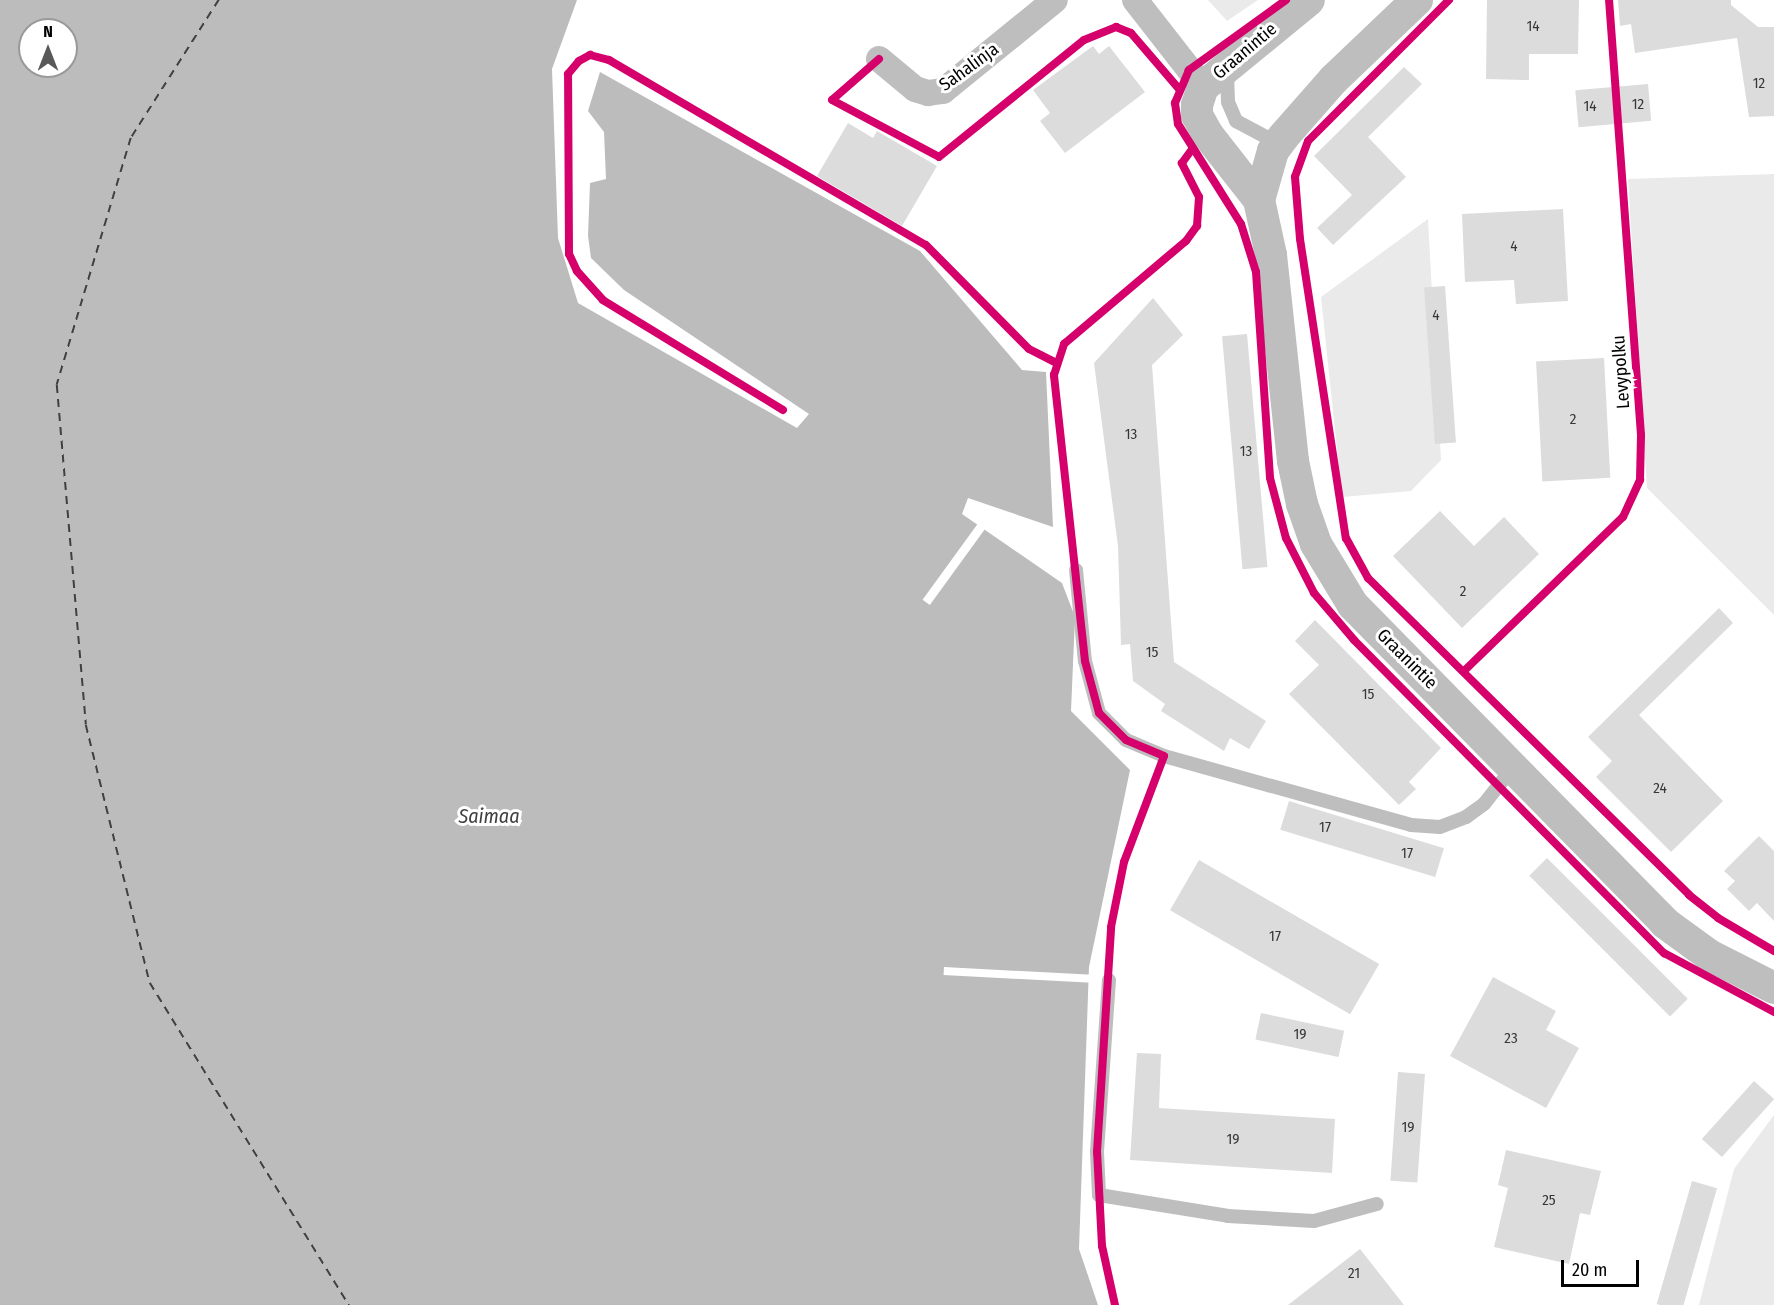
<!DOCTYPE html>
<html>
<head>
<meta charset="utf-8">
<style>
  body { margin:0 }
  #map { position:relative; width:1774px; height:1305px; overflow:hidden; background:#fff; font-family:"Fira Sans Condensed",sans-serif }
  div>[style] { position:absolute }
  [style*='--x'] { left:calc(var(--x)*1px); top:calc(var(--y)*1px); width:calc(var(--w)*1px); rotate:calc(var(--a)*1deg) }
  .green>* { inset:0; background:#eaeaea }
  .water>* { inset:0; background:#bcbcbc }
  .pier>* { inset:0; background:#fff; transform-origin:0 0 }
  .ferry>* { height:1.5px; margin-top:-0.75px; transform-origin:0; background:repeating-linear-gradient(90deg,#404040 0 8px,transparent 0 14px) }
  .building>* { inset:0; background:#dcdcdc; transform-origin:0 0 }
  .service>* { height:14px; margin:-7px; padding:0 7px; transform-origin:7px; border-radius:7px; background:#bebebe }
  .minor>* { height:26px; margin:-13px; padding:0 13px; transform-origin:13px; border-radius:13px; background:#bebebe }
  .tertiary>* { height:32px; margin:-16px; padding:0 16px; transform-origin:16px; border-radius:16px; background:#bebebe }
  .cycleway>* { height:8px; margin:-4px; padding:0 4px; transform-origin:4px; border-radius:4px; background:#d6006c }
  span { translate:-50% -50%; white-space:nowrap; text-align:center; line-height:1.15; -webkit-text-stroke:6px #fff; paint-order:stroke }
  .number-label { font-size:15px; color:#373737 }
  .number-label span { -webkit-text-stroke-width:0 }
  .street-label { font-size:18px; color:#000 }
  .water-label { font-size:20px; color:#404040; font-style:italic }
  .north { position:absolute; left:18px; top:18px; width:60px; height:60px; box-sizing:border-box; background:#fff; border:2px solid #999; border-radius:50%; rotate:0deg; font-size:16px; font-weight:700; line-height:24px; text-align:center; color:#000 }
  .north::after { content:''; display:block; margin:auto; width:21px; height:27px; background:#595959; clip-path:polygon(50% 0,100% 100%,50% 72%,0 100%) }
  .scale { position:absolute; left:1561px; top:1260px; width:78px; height:27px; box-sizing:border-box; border:3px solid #000; border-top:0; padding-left:8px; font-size:18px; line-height:21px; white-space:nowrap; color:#000; -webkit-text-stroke:4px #fff; paint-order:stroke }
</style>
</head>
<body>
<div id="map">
  <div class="green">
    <i style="clip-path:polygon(1208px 0,1258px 0,1227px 21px)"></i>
    <i style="clip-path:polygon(1774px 174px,1774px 615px,1647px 488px,1628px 179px)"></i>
    <i style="clip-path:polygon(1428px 219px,1441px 460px,1411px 491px,1342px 497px,1321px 297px)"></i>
    <i style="clip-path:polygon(1774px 1115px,1774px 1305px,1699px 1305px,1734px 1169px)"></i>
  </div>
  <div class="water">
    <i style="clip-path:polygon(evenodd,0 0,577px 0,552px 69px,558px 238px,578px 303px,797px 428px,809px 414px,624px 290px,591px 258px,588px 236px,590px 183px,606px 179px,604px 132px,588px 111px,600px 72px,920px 251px,1022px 370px,1046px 372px,1053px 527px,968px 498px,962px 514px,1062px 583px,1075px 617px,1071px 711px,1130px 770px,1089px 967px,1079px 1249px,1098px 1305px,0 1305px,0 0,30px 30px,66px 30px,66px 66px,30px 66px,30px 30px)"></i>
  </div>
  <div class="pier">
    <i style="left:979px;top:522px;width:9px;height:96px;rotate:36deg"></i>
    <i style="left:944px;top:967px;width:148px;height:8px;rotate:3deg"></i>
  </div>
  <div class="ferry">
    <i style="--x:219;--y:0;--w:164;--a:122.5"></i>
    <i style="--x:131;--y:138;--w:258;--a:106.7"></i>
    <i style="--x:57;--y:385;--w:341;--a:85.1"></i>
    <i style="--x:86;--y:725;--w:266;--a:76.1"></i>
    <i style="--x:150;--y:983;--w:379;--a:58.3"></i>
  </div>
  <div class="building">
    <i style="clip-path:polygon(1487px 0,1579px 0,1578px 54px,1529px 54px,1529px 80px,1486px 79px)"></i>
    <i style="clip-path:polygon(1618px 0,1731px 0,1731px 5px,1758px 27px,1774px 27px,1774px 116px,1749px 117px,1737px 38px,1635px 53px,1631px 24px,1620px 26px)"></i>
    <i style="clip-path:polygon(1093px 46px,1099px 54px,1109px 46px,1145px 92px,1065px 153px,1040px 121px,1050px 113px,1033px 90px)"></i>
    <i style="clip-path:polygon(1404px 67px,1422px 84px,1368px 137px,1406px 177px,1333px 245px,1317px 228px,1352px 195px,1314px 156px)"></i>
    <i style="left:1648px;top:84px;width:37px;height:73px;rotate:85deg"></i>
    <i style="clip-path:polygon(848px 123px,873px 138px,877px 131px,937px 166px,902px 226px,817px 176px)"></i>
    <i style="clip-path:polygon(1563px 209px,1568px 301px,1516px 304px,1514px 280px,1465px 282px,1462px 214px)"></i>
    <i style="left:1445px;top:286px;width:157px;height:21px;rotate:86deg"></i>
    <i style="clip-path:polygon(1153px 298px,1183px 335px,1152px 365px,1174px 662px,1266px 721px,1249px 749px,1230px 738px,1224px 751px,1161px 711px,1165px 704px,1133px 681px,1130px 644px,1121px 645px,1118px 546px,1094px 363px)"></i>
    <i style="left:1247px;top:334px;width:234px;height:25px;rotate:85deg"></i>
    <i style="left:1604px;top:358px;width:120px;height:68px;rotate:87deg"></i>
    <i style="clip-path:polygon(1440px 511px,1474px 546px,1504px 517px,1539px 554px,1462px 628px,1393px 556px)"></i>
    <i style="clip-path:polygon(1719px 608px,1733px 623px,1639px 715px,1723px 801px,1671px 852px,1596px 777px,1612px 761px,1588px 737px)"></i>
    <i style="clip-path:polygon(1315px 620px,1441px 748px,1409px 782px,1416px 789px,1399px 805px,1289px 694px,1319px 665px,1295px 641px)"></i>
    <i style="left:1289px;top:801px;width:162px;height:30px;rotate:17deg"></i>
    <i style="clip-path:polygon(1759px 836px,1774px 851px,1774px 921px,1757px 903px,1749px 911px,1727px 889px,1735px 881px,1724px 871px)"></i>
    <i style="left:1547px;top:858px;width:199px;height:25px;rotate:45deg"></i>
    <i style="left:1199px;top:860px;width:208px;height:58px;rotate:30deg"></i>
    <i style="clip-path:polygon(1493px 977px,1556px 1011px,1546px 1030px,1579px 1048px,1546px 1108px,1450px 1056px)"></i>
    <i style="left:1261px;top:1013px;width:85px;height:27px;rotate:12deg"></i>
    <i style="clip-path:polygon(1137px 1053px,1161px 1054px,1159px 1108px,1335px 1119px,1332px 1173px,1130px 1160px)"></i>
    <i style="left:1398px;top:1072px;width:27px;height:109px;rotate:4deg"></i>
    <i style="left:1754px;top:1081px;width:27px;height:78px;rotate:42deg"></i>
    <i style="clip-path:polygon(1506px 1150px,1601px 1171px,1590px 1215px,1580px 1213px,1569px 1264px,1494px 1247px,1508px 1188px,1498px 1185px)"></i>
    <i style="left:1692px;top:1181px;width:26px;height:128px;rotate:16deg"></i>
    <i style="clip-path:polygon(1360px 1249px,1404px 1305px,1288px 1305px)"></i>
  </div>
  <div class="service">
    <i style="--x:1227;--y:73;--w:29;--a:88"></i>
    <i style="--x:1228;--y:102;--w:21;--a:67"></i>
    <i style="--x:1236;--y:121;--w:34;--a:28"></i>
    <i style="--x:1266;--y:137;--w:16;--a:-4"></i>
    <i style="--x:1076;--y:570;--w:91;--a:84.4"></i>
    <i style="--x:1085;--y:661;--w:54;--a:74.9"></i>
    <i style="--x:1099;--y:713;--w:38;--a:45"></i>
    <i style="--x:1126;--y:740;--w:41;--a:22.8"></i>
    <i style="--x:1164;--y:756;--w:256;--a:15.6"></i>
    <i style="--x:1411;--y:825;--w:29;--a:4"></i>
    <i style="--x:1440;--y:827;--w:28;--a:-21"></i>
    <i style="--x:1466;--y:817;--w:22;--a:-36"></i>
    <i style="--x:1484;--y:804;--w:48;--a:-51.7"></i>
    <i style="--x:1109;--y:980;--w:172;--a:94"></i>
    <i style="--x:1097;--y:1152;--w:43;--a:87.3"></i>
    <i style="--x:1099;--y:1195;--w:131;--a:9.2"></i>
    <i style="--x:1228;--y:1216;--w:86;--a:3.3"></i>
    <i style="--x:1314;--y:1221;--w:65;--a:-15.1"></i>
  </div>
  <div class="minor">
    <i style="--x:1135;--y:0;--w:110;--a:52"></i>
    <i style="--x:879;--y:59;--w:47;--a:39.8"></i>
    <i style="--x:915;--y:89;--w:14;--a:17"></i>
    <i style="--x:928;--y:93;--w:15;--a:-8"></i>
    <i style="--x:943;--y:91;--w:144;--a:-39.1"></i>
  </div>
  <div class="tertiary">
    <i style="--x:1417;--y:0;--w:115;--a:136.4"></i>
    <i style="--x:1334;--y:79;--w:76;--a:131.3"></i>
    <i style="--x:1284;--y:136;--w:19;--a:126"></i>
    <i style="--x:1273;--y:151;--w:51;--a:105.9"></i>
    <i style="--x:1259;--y:200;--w:56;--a:77.7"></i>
    <i style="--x:1271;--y:255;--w:207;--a:83.9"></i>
    <i style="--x:1293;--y:461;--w:44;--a:78.2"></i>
    <i style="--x:1302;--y:504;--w:42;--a:70.7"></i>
    <i style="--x:1316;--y:544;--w:71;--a:58.8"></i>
    <i style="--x:1353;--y:605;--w:445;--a:45.5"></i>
    <i style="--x:1665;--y:923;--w:54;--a:36"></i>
    <i style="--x:1709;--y:955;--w:73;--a:26.9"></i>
    <i style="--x:1259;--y:200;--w:83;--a:-128.1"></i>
    <i style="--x:1208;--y:135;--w:23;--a:-119"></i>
    <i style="--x:1197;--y:115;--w:10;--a:-90"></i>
    <i style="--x:1197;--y:105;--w:19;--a:-72"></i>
    <i style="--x:1203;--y:87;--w:137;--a:-39.4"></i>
  </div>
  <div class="cycleway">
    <i style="--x:1286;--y:0;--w:120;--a:144.2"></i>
    <i style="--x:1189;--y:70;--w:36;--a:113"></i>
    <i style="--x:1175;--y:103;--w:21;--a:82"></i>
    <i style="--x:1178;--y:124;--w:118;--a:57.8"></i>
    <i style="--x:1241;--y:224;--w:50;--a:72.6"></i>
    <i style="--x:1256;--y:272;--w:206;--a:86.1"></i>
    <i style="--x:1270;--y:478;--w:62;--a:75.1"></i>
    <i style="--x:1286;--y:538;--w:62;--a:63"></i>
    <i style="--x:1314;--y:593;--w:62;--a:49.6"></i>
    <i style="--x:1354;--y:640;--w:441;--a:45.3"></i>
    <i style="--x:1664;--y:953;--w:125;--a:28.2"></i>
    <i style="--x:1449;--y:0;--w:199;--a:135"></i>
    <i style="--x:1308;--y:141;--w:38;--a:110"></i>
    <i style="--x:1295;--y:177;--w:62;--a:85.4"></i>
    <i style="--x:1300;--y:239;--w:303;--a:81.3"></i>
    <i style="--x:1346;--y:538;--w:46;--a:61.2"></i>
    <i style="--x:1368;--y:578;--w:451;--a:44.6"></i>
    <i style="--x:1689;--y:895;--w:37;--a:38"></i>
    <i style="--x:1718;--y:918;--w:65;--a:30.5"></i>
    <i style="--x:879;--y:59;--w:62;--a:138.9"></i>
    <i style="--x:832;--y:100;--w:121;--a:28"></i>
    <i style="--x:939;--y:157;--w:186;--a:-38.9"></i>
    <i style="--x:1084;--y:40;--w:35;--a:-22"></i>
    <i style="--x:1116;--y:27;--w:16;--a:22"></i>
    <i style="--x:1131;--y:33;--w:74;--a:49.4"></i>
    <i style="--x:783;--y:410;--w:211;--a:-148.6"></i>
    <i style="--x:603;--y:300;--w:39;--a:-132"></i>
    <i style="--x:577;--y:271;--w:19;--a:-115"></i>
    <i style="--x:569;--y:254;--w:180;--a:-90.3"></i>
    <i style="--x:568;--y:74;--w:17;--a:-50"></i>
    <i style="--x:579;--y:61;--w:13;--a:-29"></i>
    <i style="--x:590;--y:55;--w:20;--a:15"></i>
    <i style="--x:609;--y:60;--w:367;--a:30.3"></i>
    <i style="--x:926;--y:245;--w:146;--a:45.3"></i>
    <i style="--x:1029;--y:349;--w:29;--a:27"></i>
    <i style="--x:1464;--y:671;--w:221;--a:-44.1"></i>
    <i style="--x:1623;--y:517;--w:41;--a:-65.3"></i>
    <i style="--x:1640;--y:480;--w:45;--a:-88.7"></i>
    <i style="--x:1641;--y:435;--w:436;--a:-94.2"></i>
    <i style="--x:1115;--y:1305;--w:60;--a:-102.4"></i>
    <i style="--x:1102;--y:1246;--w:94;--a:-93"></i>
    <i style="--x:1097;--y:1152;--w:225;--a:-86.4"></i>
    <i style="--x:1111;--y:927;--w:66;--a:-78.7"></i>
    <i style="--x:1124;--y:862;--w:113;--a:-69.3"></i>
    <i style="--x:1164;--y:756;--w:41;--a:-157.2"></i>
    <i style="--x:1126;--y:740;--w:38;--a:-135"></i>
    <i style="--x:1099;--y:713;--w:54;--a:-105.1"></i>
    <i style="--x:1085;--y:661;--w:288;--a:-96.2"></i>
    <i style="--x:1054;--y:375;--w:33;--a:-72"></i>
    <i style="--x:1064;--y:344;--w:160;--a:-40.2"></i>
    <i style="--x:1186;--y:241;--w:19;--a:-54"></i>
    <i style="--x:1197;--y:226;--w:29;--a:-86"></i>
    <i style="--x:1199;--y:197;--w:38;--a:-117"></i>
    <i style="--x:1182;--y:163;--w:17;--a:-54"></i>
  </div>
  <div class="number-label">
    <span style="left:1533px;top:27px">14</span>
    <span style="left:1759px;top:84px">12</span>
    <span style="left:1638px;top:105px">12</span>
    <span style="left:1590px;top:107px">14</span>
    <span style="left:1514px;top:247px">4</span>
    <span style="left:1436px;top:316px">4</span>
    <span style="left:1573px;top:420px">2</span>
    <span style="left:1131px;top:435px">13</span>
    <span style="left:1246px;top:452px">13</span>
    <span style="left:1463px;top:592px">2</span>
    <span style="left:1152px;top:653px">15</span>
    <span style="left:1368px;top:695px">15</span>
    <span style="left:1660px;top:789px">24</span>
    <span style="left:1325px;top:828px">17</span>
    <span style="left:1407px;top:854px">17</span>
    <span style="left:1275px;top:937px">17</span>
    <span style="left:1300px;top:1035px">19</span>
    <span style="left:1511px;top:1039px">23</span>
    <span style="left:1408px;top:1128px">19</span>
    <span style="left:1233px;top:1140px">19</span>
    <span style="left:1549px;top:1201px">25</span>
    <span style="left:1354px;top:1274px">21</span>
  </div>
  <div class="street-label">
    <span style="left:1245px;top:51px;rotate:-40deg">Graanintie</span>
    <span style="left:969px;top:67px;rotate:-36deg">Sahalinja</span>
    <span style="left:1621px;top:372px;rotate:-94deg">Levypolku</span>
    <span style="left:1407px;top:659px;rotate:45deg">Graanintie</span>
  </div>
  <div class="water-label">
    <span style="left:489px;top:816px">Saimaa</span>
  </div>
  <div class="north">N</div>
  <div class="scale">20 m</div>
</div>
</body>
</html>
